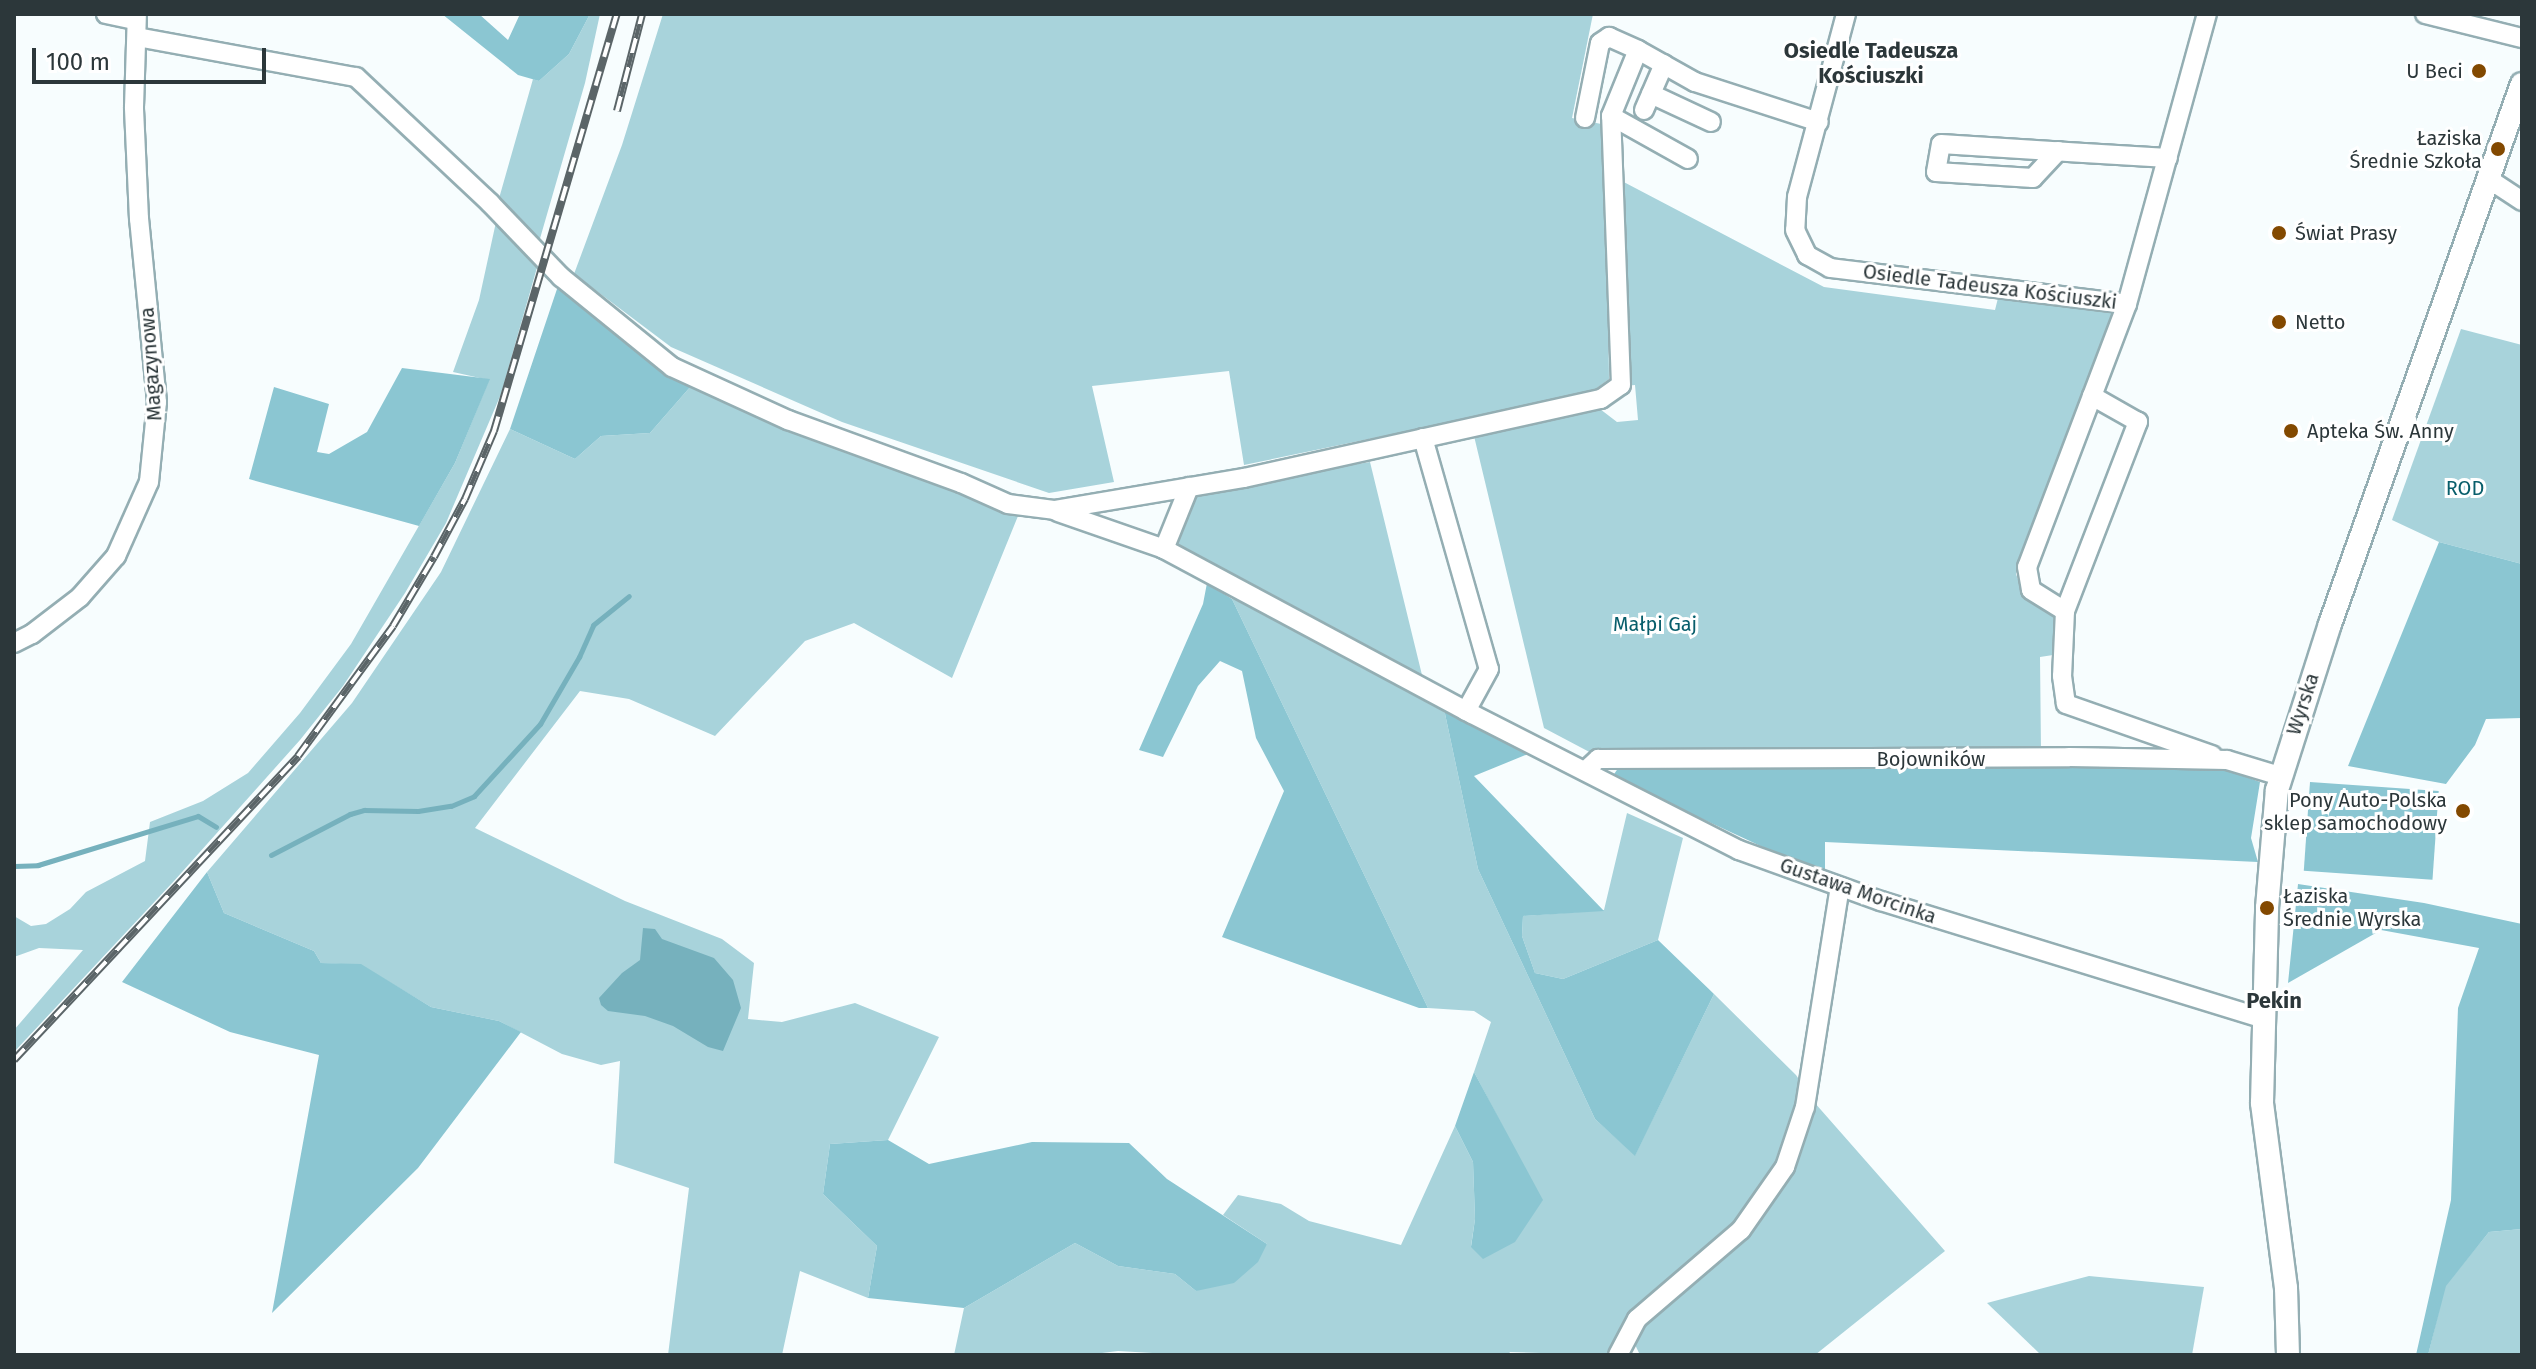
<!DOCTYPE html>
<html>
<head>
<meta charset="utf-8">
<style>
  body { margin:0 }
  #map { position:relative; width:2536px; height:1369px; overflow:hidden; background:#f7fdfe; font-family:"Fira Sans",sans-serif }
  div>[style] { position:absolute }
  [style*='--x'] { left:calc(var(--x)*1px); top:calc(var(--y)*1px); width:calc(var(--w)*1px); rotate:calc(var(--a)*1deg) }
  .green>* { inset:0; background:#a8d3db }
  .forest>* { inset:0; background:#8bc6d2; transform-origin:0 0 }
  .water>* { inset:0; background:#76b1bd }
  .stream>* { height:5px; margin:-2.5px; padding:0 2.5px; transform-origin:2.5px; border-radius:2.5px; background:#76b1bd }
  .roads { filter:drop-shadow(2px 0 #94aeb3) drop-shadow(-2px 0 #94aeb3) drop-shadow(0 2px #94aeb3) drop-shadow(0 -2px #94aeb3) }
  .minor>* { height:18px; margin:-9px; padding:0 9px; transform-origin:9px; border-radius:9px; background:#fff }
  .tertiary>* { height:22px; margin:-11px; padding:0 11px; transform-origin:11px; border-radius:11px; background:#fff }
  .rail>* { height:8px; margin-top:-4px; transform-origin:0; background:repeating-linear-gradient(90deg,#fff 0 15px,#5b6568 0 30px); box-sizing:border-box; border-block:2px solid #5b6568 }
  .dots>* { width:22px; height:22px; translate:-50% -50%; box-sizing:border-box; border:4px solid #fff; border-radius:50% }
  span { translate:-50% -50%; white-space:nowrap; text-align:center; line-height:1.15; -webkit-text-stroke:6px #fff; paint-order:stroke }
  .poi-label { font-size:20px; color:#2c373a }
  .right { translate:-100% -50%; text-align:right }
  .left { translate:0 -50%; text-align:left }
  .street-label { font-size:20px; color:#2c373a }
  .park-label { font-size:20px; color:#085e6b }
  .neighbourhood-label { font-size:22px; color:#2c373a; font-weight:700 }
  .frame { position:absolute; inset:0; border:16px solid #2c373a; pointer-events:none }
  .scale { position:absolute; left:32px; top:48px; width:234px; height:36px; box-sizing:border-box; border:4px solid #2c373a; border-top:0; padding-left:10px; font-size:24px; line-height:28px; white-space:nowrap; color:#2c373a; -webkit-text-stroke:6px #fff; paint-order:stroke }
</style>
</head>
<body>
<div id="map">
  <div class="green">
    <i style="clip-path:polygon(590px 14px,600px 14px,585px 83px,539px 242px,498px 202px,533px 79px,539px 81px,569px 54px)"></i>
    <i style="clip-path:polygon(663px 14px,1593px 14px,1572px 118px,1606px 125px,1609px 379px,1590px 393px,1244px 465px,1229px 371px,1092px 386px,1114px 482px,1049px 493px,842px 422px,671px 347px,574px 274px,622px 145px)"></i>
    <i style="clip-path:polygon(1618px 179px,1824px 287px,1995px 310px,1998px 298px,2114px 309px,2016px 574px,2024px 596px,2058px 616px,2053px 655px,2040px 657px,2041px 750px,1597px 756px,1544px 728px,1474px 436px,1600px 409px,1617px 422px,1638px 420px,1635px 385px,1624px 386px)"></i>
    <i style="clip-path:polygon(496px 222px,538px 264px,501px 394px,446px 523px,405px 593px,343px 686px,300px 740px,174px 881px,14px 1052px,14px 1030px,83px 950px,39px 948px,14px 957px,14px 916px,31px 926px,46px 924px,70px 909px,86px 892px,145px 861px,150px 822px,203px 801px,248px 773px,300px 713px,351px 644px,455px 463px,489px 380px,453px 372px,479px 300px)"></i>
    <i style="clip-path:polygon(2461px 329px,2522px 345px,2522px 564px,2439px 542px,2392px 520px)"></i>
    <i style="clip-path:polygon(691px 386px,1018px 516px,952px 678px,854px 623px,805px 641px,715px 736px,629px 699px,580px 691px,475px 828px,625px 901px,722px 939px,754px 963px,748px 1019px,782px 1022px,855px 1003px,939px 1037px,888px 1140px,830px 1144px,823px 1194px,877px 1246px,868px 1298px,800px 1271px,782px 1355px,668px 1355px,689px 1188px,614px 1163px,620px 1061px,601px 1065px,562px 1054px,499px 1021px,431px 1007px,361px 965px,321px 963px,314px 951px,224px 913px,207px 872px,352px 703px,441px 572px,510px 429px,575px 459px,601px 436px,650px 433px)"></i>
    <i style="clip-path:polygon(1370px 462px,1422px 675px,1444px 709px,1478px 869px,1595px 1119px,1635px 1155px,1714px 994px,1796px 1075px,1814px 1102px,1945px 1251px,1815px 1355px,1640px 1355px,1625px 1324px,1611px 1355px,1510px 1352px,1508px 1355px,1187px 1355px,1118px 1351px,1086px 1355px,954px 1355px,964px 1308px,1075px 1243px,1118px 1266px,1175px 1274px,1196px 1291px,1267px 1244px,1223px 1215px,1238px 1195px,1281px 1204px,1309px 1221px,1401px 1245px,1455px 1126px,1473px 1162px,1475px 1219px,1471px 1246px,1542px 1201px,1474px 1072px,1491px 1022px,1474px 1011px,1428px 1008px,1232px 599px,1231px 576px,1171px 547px,1192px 492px)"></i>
    <i style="clip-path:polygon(1627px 813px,1683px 838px,1658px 940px,1563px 979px,1535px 973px,1522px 936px,1523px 916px,1604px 910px)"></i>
    <i style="clip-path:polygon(2522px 1229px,2522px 1355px,2428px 1355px,2445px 1286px,2489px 1232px)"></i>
    <i style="clip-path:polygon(2089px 1276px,2204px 1287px,2192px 1355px,2041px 1355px,1987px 1303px)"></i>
  </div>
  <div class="forest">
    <i style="clip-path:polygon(442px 14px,479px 14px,508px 40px,520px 14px,590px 14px,569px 54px,539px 81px,518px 75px)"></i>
    <i style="clip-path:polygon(558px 286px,691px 386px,650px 433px,601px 436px,575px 459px,510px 429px)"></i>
    <i style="clip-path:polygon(402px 368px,490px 379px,455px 463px,419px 526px,249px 479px,274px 387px,329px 404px,317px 452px,329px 454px,367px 432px)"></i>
    <i style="clip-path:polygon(2439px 542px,2522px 564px,2522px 718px,2486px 719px,2475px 745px,2446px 784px,2348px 766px)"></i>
    <i style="clip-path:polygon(1207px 583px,1232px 599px,1428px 1008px,1419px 1008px,1222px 937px,1284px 791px,1256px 738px,1242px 671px,1220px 661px,1198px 686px,1163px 757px,1139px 750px,1203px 604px)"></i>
    <i style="clip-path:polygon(1444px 709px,1528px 754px,1474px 776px,1604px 911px,1523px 916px,1522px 936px,1535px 973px,1563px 979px,1658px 940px,1714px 994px,1635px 1156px,1595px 1119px,1478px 869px)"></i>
    <i style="clip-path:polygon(1619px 767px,2219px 767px,2260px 782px,2251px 838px,2258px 862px,1825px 842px,1825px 876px,1612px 777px)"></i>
    <i style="left:2310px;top:782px;width:129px;height:89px;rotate:4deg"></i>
    <i style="clip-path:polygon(207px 872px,224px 913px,314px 951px,321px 963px,361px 964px,431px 1007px,499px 1021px,521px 1032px,418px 1168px,272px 1313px,319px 1055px,230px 1032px,122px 982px)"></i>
    <i style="clip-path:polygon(2298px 884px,2424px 903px,2522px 924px,2522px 1229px,2489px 1232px,2446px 1286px,2428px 1355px,2416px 1355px,2451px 1200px,2458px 1008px,2479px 948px,2381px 930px,2288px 983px)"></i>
    <i style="clip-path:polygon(1474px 1072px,1543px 1200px,1515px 1242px,1483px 1259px,1471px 1247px,1475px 1219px,1473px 1162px,1455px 1126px)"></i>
    <i style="clip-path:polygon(888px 1140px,929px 1164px,1032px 1142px,1129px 1143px,1167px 1179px,1267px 1244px,1258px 1262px,1234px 1283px,1196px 1291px,1175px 1274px,1118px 1266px,1075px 1243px,964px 1308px,868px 1298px,877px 1246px,823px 1194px,830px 1144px)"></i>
  </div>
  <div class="water">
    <i style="clip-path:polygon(643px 928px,655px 929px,662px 939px,714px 958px,733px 980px,741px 1008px,723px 1051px,708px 1047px,673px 1026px,645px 1016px,608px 1011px,601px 1005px,599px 998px,622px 973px,640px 960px)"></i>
  </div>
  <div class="stream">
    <i style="--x:271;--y:855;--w:89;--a:-27.4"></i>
    <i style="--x:350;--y:814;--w:15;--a:-16"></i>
    <i style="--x:364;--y:810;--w:54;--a:1.1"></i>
    <i style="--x:418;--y:811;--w:33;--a:-9"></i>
    <i style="--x:451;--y:806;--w:25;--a:-23"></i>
    <i style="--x:474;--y:796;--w:98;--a:-47.5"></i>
    <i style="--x:540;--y:724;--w:78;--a:-59.8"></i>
    <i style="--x:579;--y:657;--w:35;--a:-66"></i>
    <i style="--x:593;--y:625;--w:46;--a:-38.9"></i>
    <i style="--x:14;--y:866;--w:24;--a:-2"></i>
    <i style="--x:38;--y:865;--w:167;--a:-17"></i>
    <i style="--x:198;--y:816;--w:21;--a:31"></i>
  </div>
  <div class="roads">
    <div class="minor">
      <i style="--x:106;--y:14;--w:30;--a:12"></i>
      <i style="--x:1846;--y:14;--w:189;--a:105"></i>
      <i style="--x:1797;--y:197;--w:33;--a:93"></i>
      <i style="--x:1795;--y:230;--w:28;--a:64"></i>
      <i style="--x:1807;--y:255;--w:26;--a:29"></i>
      <i style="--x:1830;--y:268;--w:299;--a:6.9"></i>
      <i style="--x:2127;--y:304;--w:301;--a:-74.6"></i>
      <i style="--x:2425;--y:14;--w:100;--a:13.9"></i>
      <i style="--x:137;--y:37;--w:223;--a:10.4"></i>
      <i style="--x:356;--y:77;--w:184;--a:43.2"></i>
      <i style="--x:490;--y:203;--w:103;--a:46.2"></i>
      <i style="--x:561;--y:277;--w:143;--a:39"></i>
      <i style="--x:672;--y:367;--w:128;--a:24.6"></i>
      <i style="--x:788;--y:420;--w:184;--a:20"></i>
      <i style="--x:961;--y:483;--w:51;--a:24.1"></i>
      <i style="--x:1008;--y:504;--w:46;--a:7.4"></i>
      <i style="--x:1054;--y:510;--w:193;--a:-9.6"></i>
      <i style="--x:1244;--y:478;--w:366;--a:-12.5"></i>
      <i style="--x:1601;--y:399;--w:24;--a:-35"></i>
      <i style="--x:1621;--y:385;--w:269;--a:-92.1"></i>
      <i style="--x:1611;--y:116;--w:71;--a:-67.8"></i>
      <i style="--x:1638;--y:50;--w:65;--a:29.3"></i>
      <i style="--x:1695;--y:82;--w:130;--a:17.9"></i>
      <i style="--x:1651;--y:94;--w:66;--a:25"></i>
      <i style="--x:1644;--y:110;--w:50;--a:-66.5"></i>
      <i style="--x:1611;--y:116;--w:88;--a:29.2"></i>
      <i style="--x:1585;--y:118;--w:76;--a:-78.7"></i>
      <i style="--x:1600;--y:43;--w:11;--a:-34"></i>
      <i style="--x:1609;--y:37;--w:32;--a:24"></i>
      <i style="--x:2058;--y:151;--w:37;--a:133"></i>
      <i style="--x:2033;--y:178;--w:97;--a:-176.5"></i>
      <i style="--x:1936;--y:172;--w:28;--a:-80"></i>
      <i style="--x:1941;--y:144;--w:143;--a:3.6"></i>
      <i style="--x:2084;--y:153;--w:84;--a:3.4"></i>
      <i style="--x:2487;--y:178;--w:42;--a:33.3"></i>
      <i style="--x:2127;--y:304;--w:281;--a:110.8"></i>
      <i style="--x:2027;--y:567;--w:23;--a:80"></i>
      <i style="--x:2031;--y:590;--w:40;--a:32"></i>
      <i style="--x:2065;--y:611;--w:65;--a:92.6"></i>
      <i style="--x:2062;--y:676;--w:28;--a:82"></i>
      <i style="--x:2066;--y:704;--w:155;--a:19.3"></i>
      <i style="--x:1423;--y:438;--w:240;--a:74.1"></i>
      <i style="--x:1489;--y:669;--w:48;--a:118.7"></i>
      <i style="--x:1058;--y:512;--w:112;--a:19.2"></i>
      <i style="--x:1164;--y:549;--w:349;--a:28.2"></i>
      <i style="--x:1472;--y:714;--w:300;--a:27"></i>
      <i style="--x:1739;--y:850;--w:151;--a:19.8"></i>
      <i style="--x:1881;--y:901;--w:401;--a:17.1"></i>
      <i style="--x:1164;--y:549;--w:67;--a:-68"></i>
      <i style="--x:2065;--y:611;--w:203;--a:-68.9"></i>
      <i style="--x:2138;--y:422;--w:53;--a:-150.5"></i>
      <i style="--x:14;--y:643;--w:20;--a:-27"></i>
      <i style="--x:32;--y:634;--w:61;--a:-37.6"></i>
      <i style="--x:80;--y:597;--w:55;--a:-48.7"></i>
      <i style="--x:116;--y:556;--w:81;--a:-66"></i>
      <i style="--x:149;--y:482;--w:80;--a:-84.3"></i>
      <i style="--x:157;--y:402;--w:184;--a:-95.6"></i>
      <i style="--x:139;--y:219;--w:112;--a:-92.6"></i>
      <i style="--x:134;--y:107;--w:93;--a:-88.2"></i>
      <i style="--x:1585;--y:771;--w:18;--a:-43"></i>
      <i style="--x:1598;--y:759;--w:471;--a:-0.2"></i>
      <i style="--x:2069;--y:757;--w:158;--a:1.1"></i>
      <i style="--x:2227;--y:760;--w:55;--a:16.8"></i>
      <i style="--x:1618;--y:1355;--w:41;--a:-62.2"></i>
      <i style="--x:1637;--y:1319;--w:137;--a:-40.6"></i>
      <i style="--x:1741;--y:1230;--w:77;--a:-55.1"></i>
      <i style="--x:1785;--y:1167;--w:63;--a:-71.6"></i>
      <i style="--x:1805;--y:1107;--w:223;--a:-81"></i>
    </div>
    <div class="tertiary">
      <i style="--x:2288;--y:1355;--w:67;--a:-91.7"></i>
      <i style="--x:2286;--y:1288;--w:187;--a:-97.4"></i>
      <i style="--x:2262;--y:1103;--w:195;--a:-88.5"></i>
      <i style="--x:2267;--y:908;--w:118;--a:-85.2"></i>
      <i style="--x:2277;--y:790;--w:174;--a:-72.3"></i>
      <i style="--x:2330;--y:624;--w:573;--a:-70.43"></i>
    </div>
  </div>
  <div class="rail">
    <i style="--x:617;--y:111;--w:100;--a:-75.5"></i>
    <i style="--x:14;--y:1060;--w:416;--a:-46.9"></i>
    <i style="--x:298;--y:756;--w:161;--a:-53.8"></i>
    <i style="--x:393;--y:626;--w:80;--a:-59.3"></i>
    <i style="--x:434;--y:557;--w:66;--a:-61.9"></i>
    <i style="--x:465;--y:499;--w:74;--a:-66.9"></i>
    <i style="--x:494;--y:431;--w:435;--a:-73.6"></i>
  </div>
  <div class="dots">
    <i style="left:2479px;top:71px;background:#834900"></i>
    <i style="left:2498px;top:149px;background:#834900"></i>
    <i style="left:2279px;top:233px;background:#834900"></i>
    <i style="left:2279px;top:322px;background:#834900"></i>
    <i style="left:2291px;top:431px;background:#834900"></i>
    <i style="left:2463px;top:811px;background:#834900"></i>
    <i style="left:2267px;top:908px;background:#834900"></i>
  </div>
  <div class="poi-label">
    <span class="right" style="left:2463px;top:71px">U Beci</span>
    <span class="right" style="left:2482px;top:150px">Łaziska<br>Średnie Szkoła</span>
    <span class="left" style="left:2295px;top:233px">Świat Prasy</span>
    <span class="left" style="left:2295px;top:322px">Netto</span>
    <span class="left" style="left:2307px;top:431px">Apteka Św. Anny</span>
    <span class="right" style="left:2447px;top:812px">Pony Auto-Polska<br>sklep samochodowy</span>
    <span class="left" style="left:2283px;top:908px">Łaziska<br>Średnie Wyrska</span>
  </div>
  <div class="street-label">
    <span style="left:1990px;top:287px;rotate:7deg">Osiedle Tadeusza Kościuszki</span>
    <span style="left:151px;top:364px;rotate:-94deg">Magazynowa</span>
    <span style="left:2303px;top:704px;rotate:-72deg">Wyrska</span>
    <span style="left:1931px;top:759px">Bojowników</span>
    <span style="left:1858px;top:891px;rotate:19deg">Gustawa Morcinka</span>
  </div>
  <div class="park-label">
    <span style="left:2465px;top:488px">ROD</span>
    <span style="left:1655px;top:624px">Małpi Gaj</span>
  </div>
  <div class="neighbourhood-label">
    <span style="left:1871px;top:63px">Osiedle Tadeusza<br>Kościuszki</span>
    <span style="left:2274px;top:1001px">Pekin</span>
  </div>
  <div class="frame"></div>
  <div class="scale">100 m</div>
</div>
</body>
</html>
